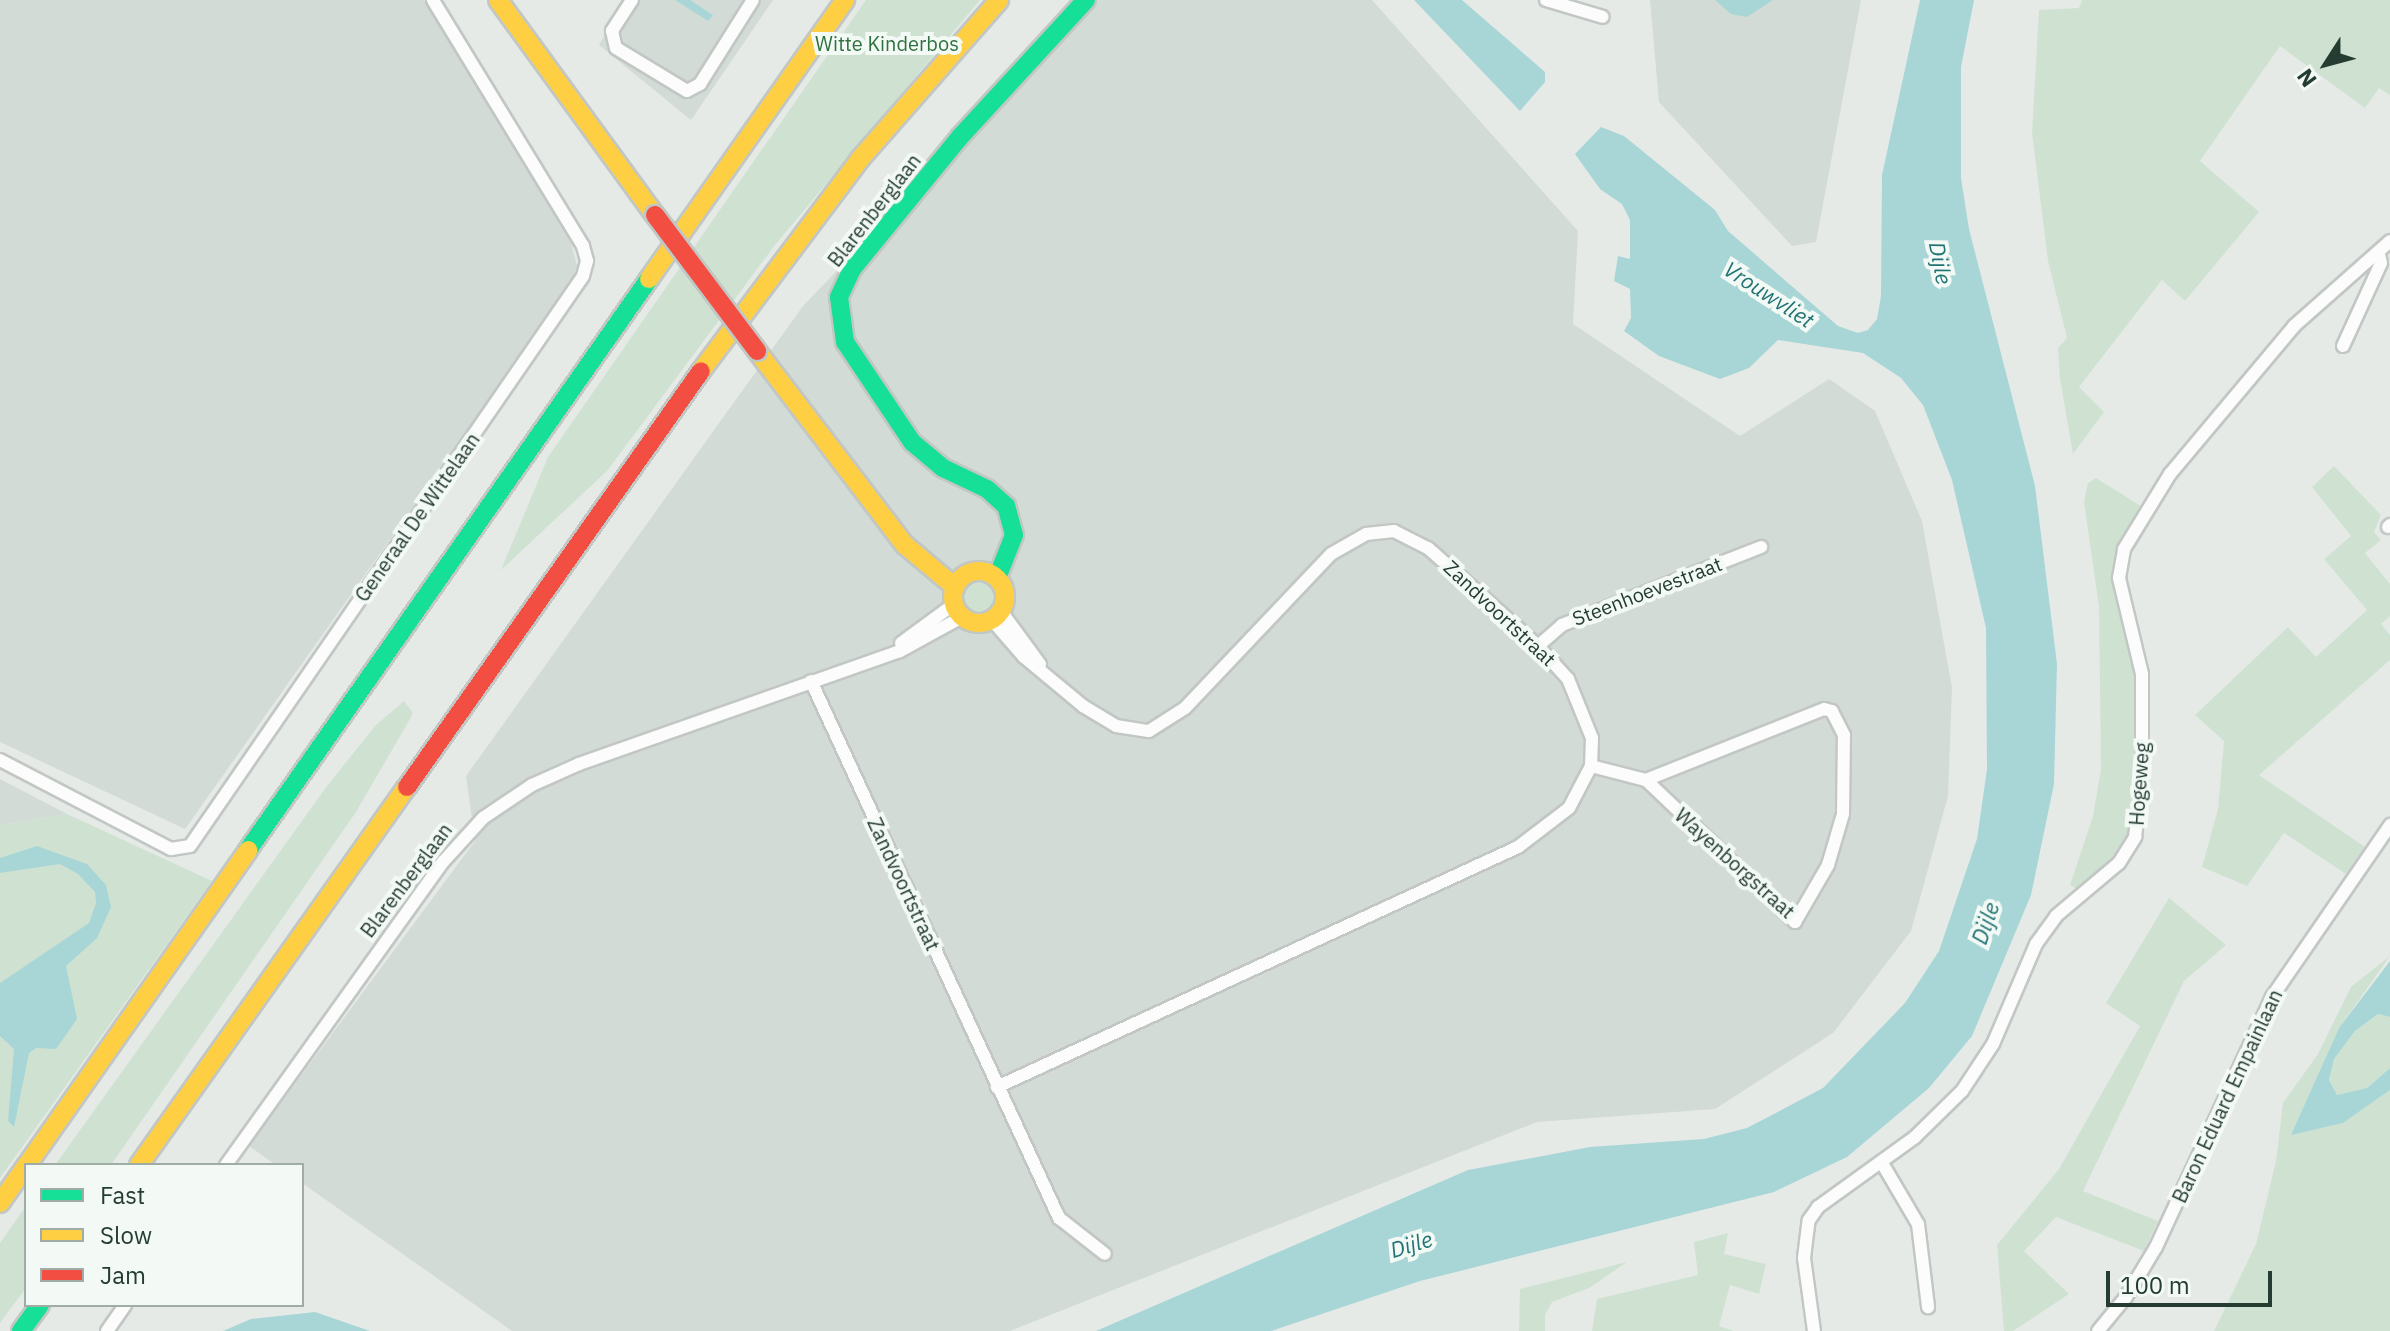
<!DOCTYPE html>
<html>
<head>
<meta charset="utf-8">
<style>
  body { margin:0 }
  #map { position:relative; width:2390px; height:1331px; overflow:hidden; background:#e5eae7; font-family:"IBM Plex Sans",sans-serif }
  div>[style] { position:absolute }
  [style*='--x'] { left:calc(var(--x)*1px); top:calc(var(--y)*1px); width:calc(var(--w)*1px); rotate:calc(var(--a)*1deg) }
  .built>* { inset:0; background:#d3dbd6 }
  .green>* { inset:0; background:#cfe2d2 }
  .round { border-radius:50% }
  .water>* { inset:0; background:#a8d6d6 }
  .roads { filter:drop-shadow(2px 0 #c2c7c4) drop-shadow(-2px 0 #c2c7c4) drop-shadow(0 2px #c2c7c4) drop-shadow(0 -2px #c2c7c4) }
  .street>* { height:12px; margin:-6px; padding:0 6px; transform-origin:6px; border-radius:6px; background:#fbfcfb }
  .fast>* { height:18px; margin:-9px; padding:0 9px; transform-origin:9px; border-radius:9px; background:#16e098 }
  .slow>* { height:18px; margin:-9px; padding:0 9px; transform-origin:9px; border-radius:9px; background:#ffcf43 }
  .slow>.ring { margin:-9px; padding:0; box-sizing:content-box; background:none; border:18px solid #ffcf43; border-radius:50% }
  .jam>* { height:18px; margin:-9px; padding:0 9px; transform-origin:9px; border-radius:9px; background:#f24e42 }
  .bridges { filter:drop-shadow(2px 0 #c1c7c4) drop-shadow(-2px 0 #c1c7c4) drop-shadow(0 2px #c1c7c4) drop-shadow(0 -2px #c1c7c4) }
  .jam-bridge>* { height:18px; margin:-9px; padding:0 9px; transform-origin:9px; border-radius:9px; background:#f24e42 }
  span { translate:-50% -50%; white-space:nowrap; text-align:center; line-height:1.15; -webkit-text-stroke:8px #f3f9f5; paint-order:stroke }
  .park-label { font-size:20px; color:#307140 }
  .street-label { font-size:20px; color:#243c32 }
  .water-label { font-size:22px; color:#217375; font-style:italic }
  .legend { position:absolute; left:24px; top:1163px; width:280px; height:144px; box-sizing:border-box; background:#f3f9f5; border:2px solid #a0ada7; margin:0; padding:10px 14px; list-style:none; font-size:24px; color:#243c32 }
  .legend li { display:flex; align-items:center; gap:16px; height:40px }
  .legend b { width:40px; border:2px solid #a0ada7 }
  .north { position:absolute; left:2286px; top:24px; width:80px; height:80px; -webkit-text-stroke:6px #f3f9f5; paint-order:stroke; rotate:234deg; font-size:22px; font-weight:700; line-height:32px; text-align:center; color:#243c32 }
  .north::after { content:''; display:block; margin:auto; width:28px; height:36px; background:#243c32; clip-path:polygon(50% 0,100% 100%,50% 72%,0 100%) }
  .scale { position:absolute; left:2106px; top:1271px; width:166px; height:36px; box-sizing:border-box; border:4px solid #243c32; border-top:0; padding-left:10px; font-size:24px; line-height:28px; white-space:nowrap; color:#243c32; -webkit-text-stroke:6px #f3f9f5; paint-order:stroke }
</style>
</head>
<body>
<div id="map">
  <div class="built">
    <i style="clip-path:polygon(0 0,424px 0,571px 243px,577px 266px,570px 285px,185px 829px,0 742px)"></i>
    <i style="clip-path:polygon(625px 0,773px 0,691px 120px,599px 45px)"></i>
    <i style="clip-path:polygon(1097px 0,1372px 0,1578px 231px,1573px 324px,1740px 436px,1829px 379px,1875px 411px,1922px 521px,1952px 688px,1948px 796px,1911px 931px,1833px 1033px,1715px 1109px,1537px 1122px,1010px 1331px,512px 1331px,302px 1183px,302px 1165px,276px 1165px,249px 1146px,475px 841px,466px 776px,803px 306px)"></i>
    <i style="clip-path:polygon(1650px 0,1861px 0,1816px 242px,1792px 246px,1659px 102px)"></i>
    <i style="clip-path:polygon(0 779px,67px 814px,0 825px)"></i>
  </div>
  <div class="green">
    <i style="clip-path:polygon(866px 0,980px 0,775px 245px,607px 471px,501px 570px,548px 457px)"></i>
    <i style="clip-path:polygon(2082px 0,2390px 0,2390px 95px,2379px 88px,2365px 108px,2280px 46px,2200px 161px,2259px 212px,2185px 301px,2162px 280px,2079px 387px,2104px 412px,2073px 454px,2060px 379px,2058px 348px,2067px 338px,2048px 261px,2032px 133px,2039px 10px,2079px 8px)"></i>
    <i style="clip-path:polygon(2334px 466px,2381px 515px,2374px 532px,2381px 540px,2365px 553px,2390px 584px,2390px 616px,2381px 624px,2390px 635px,2390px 660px,2259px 775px,2365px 847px,2346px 874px,2284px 833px,2247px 886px,2202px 867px,2218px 809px,2224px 741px,2195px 715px,2288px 627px,2316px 657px,2367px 610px,2324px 559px,2351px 536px,2312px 487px)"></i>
    <i style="clip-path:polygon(2096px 478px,2144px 508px,2120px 551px,2138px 662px,2136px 808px,2125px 850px,2080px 891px,2070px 885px,2093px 816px,2101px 769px,2099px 607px,2084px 502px,2088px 483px)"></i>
    <i class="round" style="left:964px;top:581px;width:32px;height:32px"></i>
    <i style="clip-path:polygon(404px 701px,413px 713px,410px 719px,356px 812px,111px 1165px,55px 1165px,327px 786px,375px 726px)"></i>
    <i style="clip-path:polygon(67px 814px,212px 881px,0 1178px,0 825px)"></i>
    <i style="clip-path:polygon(2169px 898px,2226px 945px,2184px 981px,2083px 1191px,2158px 1221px,2144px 1251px,2056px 1217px,2024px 1251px,2069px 1294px,2013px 1331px,2004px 1331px,1997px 1245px,2059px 1169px,2140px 1026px,2106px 1003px)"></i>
    <i style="clip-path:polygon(2390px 956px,2339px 1028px,2292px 1134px,2343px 1123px,2390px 1090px,2390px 1331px,2214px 1331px,2256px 1244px,2276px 1161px,2283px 1103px,2318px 1054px,2351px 987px)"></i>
    <i style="clip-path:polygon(2378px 1014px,2390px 1017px,2390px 1068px,2367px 1088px,2337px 1095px,2329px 1080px,2334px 1059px,2355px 1031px)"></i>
    <i style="clip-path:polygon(26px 1206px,26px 1288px,0 1323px,0 1243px)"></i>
    <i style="clip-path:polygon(1728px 1233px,1724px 1254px,1766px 1264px,1759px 1294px,1730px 1285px,1719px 1326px,1734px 1331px,1592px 1331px,1597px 1299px,1698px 1275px,1694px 1242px)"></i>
    <i style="clip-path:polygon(1627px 1262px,1589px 1288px,1552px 1302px,1545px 1315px,1545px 1331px,1519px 1331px,1520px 1289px)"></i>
  </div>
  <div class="water">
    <i style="clip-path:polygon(675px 0,690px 0,713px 15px,708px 21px)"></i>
    <i style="clip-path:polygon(1414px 0,1462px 0,1545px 72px,1545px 82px,1520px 111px)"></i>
    <i style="clip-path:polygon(1715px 0,1773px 0,1747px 17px,1731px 14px)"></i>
    <i style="clip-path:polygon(1920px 0,1974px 0,1961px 67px,1961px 178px,1969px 229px,2035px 486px,2057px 664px,2054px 784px,2031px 895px,1972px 1036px,1929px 1088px,1847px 1157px,1774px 1192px,1420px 1281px,1271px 1331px,1096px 1331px,1468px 1170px,1590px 1147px,1704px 1139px,1747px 1128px,1823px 1088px,1905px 1003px,1939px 951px,1977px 839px,1987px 769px,1986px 628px,1952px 480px,1923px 405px,1901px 378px,1863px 353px,1778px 340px,1749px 368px,1720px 379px,1659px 356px,1624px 331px,1631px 318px,1630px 289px,1614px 281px,1618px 256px,1630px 259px,1630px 220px,1622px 204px,1600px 189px,1575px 154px,1601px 127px,1624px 136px,1715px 210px,1728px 231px,1838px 326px,1858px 333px,1868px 330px,1877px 319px,1881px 296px,1882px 175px)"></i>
    <i style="clip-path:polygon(37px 846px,87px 864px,106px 885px,111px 907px,97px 938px,66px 966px,77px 1019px,56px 1049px,36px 1048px,29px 1053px,14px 1127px,8px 1121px,14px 1049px,0 1036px,0 983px,89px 923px,96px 903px,95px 892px,78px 874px,60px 864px,0 873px,0 858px)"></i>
    <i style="clip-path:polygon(2390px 961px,2390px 1017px,2378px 1014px,2355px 1031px,2334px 1059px,2329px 1080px,2337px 1095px,2367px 1088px,2390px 1068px,2390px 1090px,2343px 1123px,2291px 1135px,2339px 1028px)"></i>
    <i style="clip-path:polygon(315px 1312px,370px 1331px,223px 1331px,251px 1319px)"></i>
  </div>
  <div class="roads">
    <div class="street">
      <i style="--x:632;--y:0;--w:37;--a:123"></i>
      <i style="--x:612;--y:31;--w:17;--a:77"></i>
      <i style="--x:616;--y:48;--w:83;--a:31.2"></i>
      <i style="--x:687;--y:91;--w:15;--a:-28"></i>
      <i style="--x:700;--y:84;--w:99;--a:-57.8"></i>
      <i style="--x:1546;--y:0;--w:59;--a:16.6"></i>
      <i style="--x:2343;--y:346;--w:91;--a:-65.4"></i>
      <i style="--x:2381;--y:263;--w:9;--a:-103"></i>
      <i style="--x:2388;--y:527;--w:3;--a:-45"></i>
      <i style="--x:1001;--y:611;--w:66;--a:53.7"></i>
      <i style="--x:992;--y:620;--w:49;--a:49.1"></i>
      <i style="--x:1024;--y:657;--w:77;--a:39.7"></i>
      <i style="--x:1083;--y:706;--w:39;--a:31"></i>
      <i style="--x:1116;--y:726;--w:33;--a:9"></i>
      <i style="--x:1149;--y:731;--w:43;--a:-32.6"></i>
      <i style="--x:1185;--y:708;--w:212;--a:-46.5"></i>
      <i style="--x:1331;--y:554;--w:40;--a:-29.7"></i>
      <i style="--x:1366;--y:534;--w:28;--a:-6"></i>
      <i style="--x:1394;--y:531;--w:38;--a:27"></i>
      <i style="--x:1428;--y:548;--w:147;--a:41.7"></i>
      <i style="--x:1538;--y:646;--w:45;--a:47.7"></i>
      <i style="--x:1568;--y:679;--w:64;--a:67.9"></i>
      <i style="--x:1592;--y:738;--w:28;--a:92"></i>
      <i style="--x:1591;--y:766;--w:47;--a:117.6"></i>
      <i style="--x:1569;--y:808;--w:64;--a:142.6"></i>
      <i style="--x:1518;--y:847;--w:574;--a:155.27"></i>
      <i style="--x:901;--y:643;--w:66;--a:-36.3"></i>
      <i style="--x:1538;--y:646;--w:32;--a:-41"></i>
      <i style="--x:1562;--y:625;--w:214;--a:-21.4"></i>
      <i style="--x:811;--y:681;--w:592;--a:65.21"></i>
      <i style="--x:1059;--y:1218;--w:58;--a:38"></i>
      <i style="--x:0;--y:760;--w:193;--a:27.5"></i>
      <i style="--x:171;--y:849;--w:19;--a:-9"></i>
      <i style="--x:190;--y:846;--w:692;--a:-55.41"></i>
      <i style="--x:583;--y:276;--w:16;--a:-75"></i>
      <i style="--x:587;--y:261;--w:16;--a:-105"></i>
      <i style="--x:583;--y:246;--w:288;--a:-121.4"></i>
      <i style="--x:1591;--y:766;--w:57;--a:14.3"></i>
      <i style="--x:1646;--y:780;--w:206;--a:43.6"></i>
      <i style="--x:1795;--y:922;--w:66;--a:-59.9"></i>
      <i style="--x:1828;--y:865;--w:53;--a:-73.6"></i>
      <i style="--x:1843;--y:814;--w:79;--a:-89.3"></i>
      <i style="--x:1844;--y:735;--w:27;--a:-117"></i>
      <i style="--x:1832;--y:711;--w:8;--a:-166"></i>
      <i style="--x:1824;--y:709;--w:192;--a:158.3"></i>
      <i style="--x:1882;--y:1163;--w:71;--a:59.5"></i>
      <i style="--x:1918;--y:1224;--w:84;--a:83.1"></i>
      <i style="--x:226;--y:1165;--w:373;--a:-54.4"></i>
      <i style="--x:443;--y:862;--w:59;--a:-47.7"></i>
      <i style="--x:483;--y:818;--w:59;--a:-34"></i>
      <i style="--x:532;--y:785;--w:51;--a:-24.1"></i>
      <i style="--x:579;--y:764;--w:340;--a:-19.4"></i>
      <i style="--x:900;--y:651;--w:71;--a:-28.7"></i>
      <i style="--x:107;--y:1331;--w:32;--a:-55"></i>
      <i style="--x:1814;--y:1331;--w:74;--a:-97.8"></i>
      <i style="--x:1804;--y:1258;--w:38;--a:-83"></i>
      <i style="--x:1809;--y:1220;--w:16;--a:-55"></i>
      <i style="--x:1818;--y:1207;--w:120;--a:-35.8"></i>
      <i style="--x:1915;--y:1137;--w:66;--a:-44.4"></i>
      <i style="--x:1962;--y:1091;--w:56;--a:-56.6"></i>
      <i style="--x:1993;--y:1044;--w:109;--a:-66.7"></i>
      <i style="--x:2036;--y:944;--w:34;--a:-54"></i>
      <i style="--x:2056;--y:916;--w:82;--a:-40.1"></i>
      <i style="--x:2119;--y:863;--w:31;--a:-58"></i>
      <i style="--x:2135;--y:837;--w:57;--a:-83"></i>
      <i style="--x:2142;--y:780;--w:106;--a:-90"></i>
      <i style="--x:2142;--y:674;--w:99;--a:-103.5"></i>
      <i style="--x:2119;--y:578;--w:29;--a:-80"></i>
      <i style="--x:2124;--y:549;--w:88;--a:-58.5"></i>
      <i style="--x:2170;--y:474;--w:193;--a:-50"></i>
      <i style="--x:2294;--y:326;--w:128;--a:-41.5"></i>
      <i style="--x:2098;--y:1331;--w:44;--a:-50.5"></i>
      <i style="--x:2126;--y:1297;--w:58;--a:-59"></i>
      <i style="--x:2156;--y:1247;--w:276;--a:-65.1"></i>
      <i style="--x:2272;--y:997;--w:209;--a:-55.5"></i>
    </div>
    <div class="fast">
      <i style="--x:997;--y:578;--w:46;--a:-68.4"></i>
      <i style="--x:1014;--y:535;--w:30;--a:-105"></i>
      <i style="--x:1006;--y:506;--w:25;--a:-138"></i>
      <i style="--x:987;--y:489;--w:49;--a:-154.5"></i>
      <i style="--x:943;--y:468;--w:40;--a:-140"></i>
      <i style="--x:912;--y:442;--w:120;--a:-123.8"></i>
      <i style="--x:845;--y:342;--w:45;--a:-97.6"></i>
      <i style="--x:839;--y:297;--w:31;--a:-65"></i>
      <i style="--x:852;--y:269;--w:171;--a:-50.7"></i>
      <i style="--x:960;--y:137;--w:186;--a:-47.4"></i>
      <i style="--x:248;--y:850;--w:698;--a:-54.92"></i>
      <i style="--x:21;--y:1331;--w:32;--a:-54"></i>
    </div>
    <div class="slow">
      <i style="--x:498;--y:0;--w:266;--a:53.9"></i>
      <i style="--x:649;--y:279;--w:341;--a:-54.9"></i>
      <i style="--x:757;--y:351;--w:244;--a:52.7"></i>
      <i style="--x:905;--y:545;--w:65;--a:40"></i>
      <i style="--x:701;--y:371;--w:265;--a:-53.1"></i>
      <i style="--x:860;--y:159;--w:211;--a:-48.8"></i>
      <i class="ring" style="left:953px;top:571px;width:34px;height:34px"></i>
      <i style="--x:27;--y:1165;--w:385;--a:-54.9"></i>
      <i style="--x:139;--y:1165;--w:463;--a:-54.7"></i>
      <i style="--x:0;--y:1203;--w:45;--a:-54.9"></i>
    </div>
    <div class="jam">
      <i style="--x:407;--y:787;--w:509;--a:-54.75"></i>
    </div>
  </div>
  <div class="bridges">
    <div class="jam-bridge">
      <i style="--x:655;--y:215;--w:170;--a:53.1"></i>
    </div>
  </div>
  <div class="park-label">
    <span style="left:887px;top:43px">Witte Kinderbos</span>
  </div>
  <div class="street-label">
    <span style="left:874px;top:210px;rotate:-52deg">Blarenberglaan</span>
    <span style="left:417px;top:517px;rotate:-55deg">Generaal De Wittelaan</span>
    <span style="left:1647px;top:591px;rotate:-21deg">Steenhoevestraat</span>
    <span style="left:1500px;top:613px;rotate:43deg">Zandvoortstraat</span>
    <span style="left:2139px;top:784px;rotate:-86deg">Hogeweg</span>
    <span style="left:1735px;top:863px;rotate:42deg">Wayenborgstraat</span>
    <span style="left:406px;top:880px;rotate:-53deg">Blarenberglaan</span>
    <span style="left:904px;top:884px;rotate:65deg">Zandvoortstraat</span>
    <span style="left:2227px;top:1096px;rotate:-65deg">Baron Eduard Empainlaan</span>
  </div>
  <div class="water-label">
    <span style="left:1941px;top:263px;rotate:79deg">Dijle</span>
    <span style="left:1769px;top:294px;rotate:33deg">Vrouwvliet</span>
    <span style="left:1985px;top:923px;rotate:-71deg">Dijle</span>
    <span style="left:1411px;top:1244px;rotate:-17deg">Dijle</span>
  </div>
  <ul class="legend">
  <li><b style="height:10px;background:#16e098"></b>Fast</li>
  <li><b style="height:10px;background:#ffcf43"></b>Slow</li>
  <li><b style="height:10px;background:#f24e42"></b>Jam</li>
  </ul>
  <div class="north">N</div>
  <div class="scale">100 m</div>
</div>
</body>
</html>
